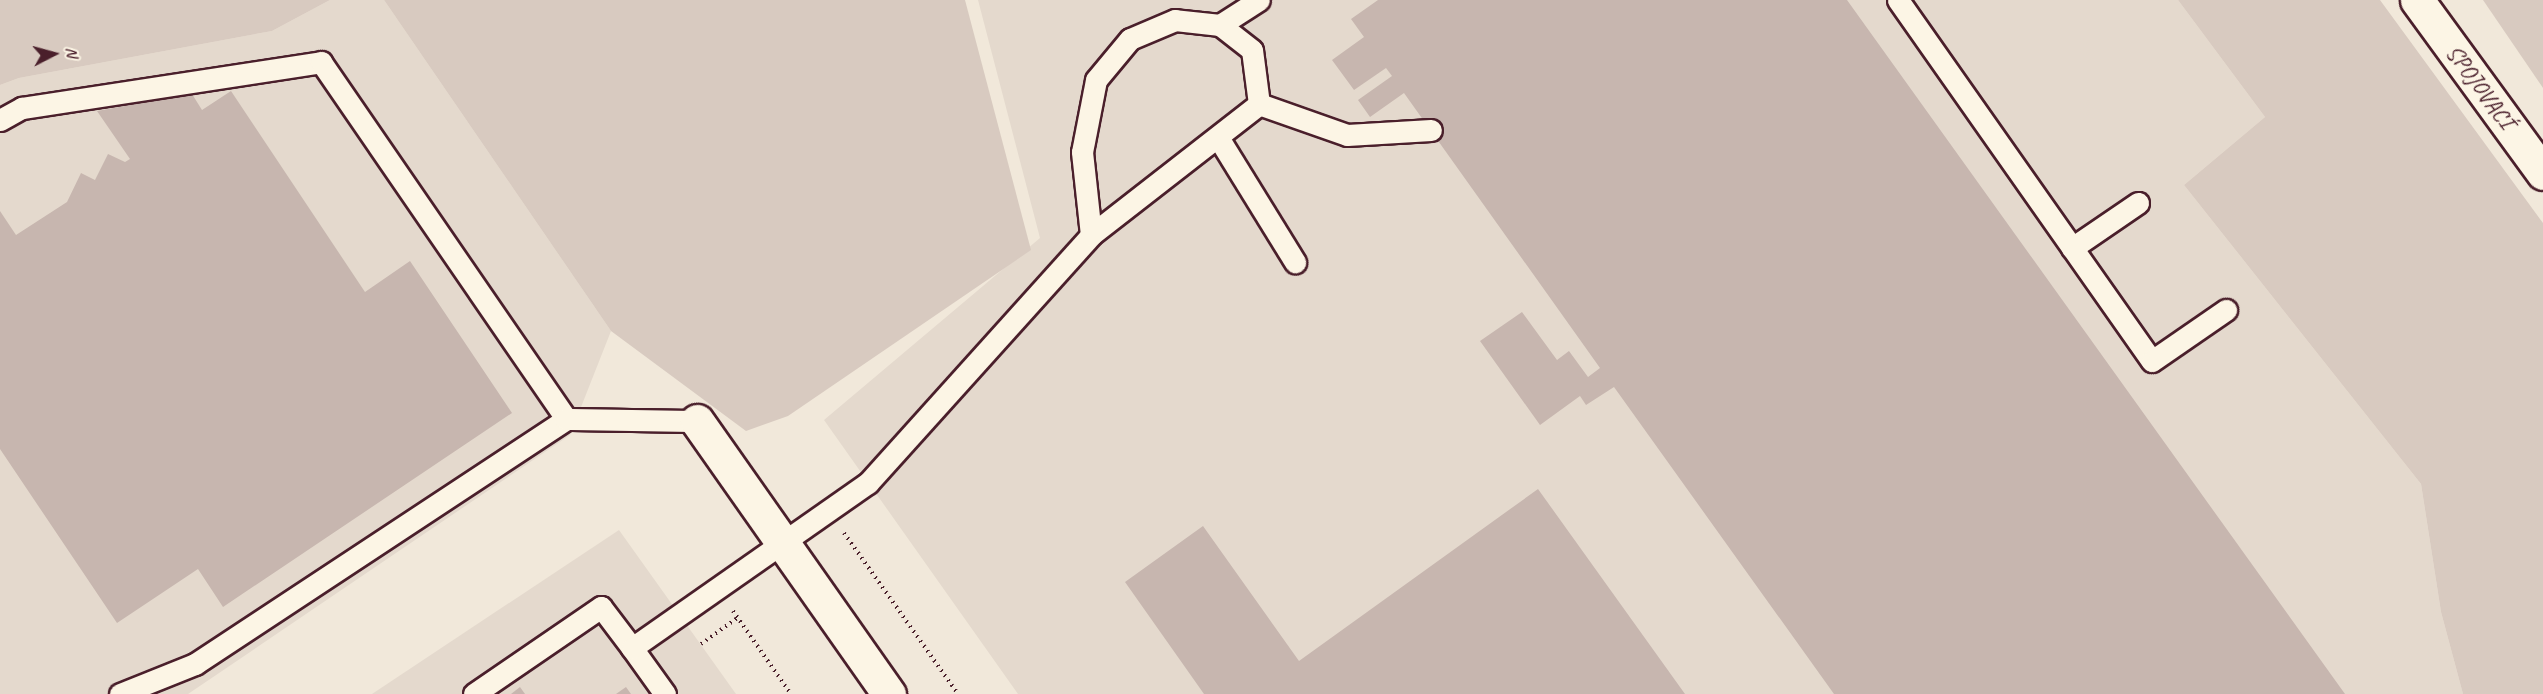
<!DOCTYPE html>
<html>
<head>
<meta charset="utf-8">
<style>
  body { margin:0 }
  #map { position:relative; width:2543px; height:694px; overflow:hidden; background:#f1e8da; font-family:Caveat,sans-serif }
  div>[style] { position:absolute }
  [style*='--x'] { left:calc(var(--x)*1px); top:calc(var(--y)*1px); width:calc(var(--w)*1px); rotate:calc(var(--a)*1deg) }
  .built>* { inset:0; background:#e4d9cd }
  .green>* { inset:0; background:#d8cac0 }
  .building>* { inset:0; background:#c7b6af }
  .path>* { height:4px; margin-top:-2px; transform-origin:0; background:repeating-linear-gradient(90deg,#4a1f2b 0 1.5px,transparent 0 6px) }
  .roads { filter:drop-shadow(2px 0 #4a1f2b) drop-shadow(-2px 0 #4a1f2b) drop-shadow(0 2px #4a1f2b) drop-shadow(0 -2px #4a1f2b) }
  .lane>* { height:21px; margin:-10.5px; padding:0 10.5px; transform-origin:10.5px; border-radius:10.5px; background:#fcf5e5 }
  .street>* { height:33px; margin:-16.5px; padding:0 16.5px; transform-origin:16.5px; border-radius:16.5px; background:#fcf5e5 }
  .secondary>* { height:33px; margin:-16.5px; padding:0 16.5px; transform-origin:16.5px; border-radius:16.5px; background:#fcf5e5 }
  span { translate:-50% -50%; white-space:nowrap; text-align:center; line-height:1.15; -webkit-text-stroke:4.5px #fcf5e5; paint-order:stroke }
  .street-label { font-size:24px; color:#4a1f2b }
  .north { position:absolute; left:24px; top:24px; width:60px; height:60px; -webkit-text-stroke:4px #fcf5e5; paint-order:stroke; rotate:84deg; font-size:16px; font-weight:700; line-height:24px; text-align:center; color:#4a1f2b }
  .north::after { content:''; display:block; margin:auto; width:21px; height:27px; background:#4a1f2b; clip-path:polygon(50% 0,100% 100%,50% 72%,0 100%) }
</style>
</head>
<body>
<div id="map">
  <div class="built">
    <i style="clip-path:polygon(330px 0,384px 0,611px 331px,570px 435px,188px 694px,0 694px,0 85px,19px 78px,272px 31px)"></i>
    <i style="clip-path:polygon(978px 0,2178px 0,2265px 117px,2184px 185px,2421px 484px,2441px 612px,2463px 694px,1018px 694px,824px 420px,1040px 238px)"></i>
    <i style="clip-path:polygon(619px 530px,736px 694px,372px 694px)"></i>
  </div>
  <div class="green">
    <i style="clip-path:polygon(0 0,330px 0,272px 31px,19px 78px,0 85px)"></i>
    <i style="clip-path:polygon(384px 0,965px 0,1031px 250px,788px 416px,746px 431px,611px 331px)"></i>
    <i style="clip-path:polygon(2178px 0,2380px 0,2543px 223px,2543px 694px,2463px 694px,2441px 612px,2421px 484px,2184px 185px,2265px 117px)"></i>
    <i style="clip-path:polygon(2483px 0,2543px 0,2543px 88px)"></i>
  </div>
  <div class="building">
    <i style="clip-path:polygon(1378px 0,1847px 0,2345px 694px,1834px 694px,1614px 387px,1586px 405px,1580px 396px,1540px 425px,1480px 341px,1522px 312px,1557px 360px,1569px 351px,1588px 377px,1600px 368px,1404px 93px,1370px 117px,1358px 100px,1392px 76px,1386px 68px,1354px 90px,1332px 60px,1364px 37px,1351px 19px)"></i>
    <i style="clip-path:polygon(231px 91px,365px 292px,410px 261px,512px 413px,223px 607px,198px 569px,117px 623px,0 449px,0 211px,16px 235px,67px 202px,81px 173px,95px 180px,108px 154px,125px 162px,130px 159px,97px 111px,192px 94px,202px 110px)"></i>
    <i style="clip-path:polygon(1538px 489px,1685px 694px,1204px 694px,1125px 582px,1203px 526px,1299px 661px)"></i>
    <i style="clip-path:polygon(520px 687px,525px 694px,511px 694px)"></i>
    <i style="clip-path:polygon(626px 687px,631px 694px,616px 694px)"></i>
  </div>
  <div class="path">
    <i style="--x:844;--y:533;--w:197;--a:54.7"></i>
    <i style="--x:733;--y:611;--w:101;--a:55.1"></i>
    <i style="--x:701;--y:644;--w:44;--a:-35.8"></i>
  </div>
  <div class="roads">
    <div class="lane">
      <i style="--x:1898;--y:0;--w:441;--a:54.9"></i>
      <i style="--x:2152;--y:361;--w:90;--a:-34.6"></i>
      <i style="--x:1220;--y:25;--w:46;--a:-32.7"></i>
      <i style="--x:1259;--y:104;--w:93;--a:19.4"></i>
      <i style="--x:1347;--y:135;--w:84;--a:-3.4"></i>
      <i style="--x:0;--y:120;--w:25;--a:-29"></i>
      <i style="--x:22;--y:108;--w:303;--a:-8.7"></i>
      <i style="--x:321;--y:62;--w:433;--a:55.5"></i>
      <i style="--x:1219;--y:139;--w:145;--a:58.3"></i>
      <i style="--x:2072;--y:248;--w:80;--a:-34.3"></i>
      <i style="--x:120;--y:694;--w:81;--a:-21.8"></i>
      <i style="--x:195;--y:664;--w:445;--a:-33.4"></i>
      <i style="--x:566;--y:419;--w:131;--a:0.9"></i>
      <i style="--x:474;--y:694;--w:154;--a:-34.4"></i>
      <i style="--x:601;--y:607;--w:51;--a:52.9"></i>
      <i style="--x:665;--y:694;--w:57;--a:-125.7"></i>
      <i style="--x:632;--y:648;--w:288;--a:-35"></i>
      <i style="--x:868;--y:483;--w:334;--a:-48"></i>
      <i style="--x:1091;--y:235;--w:213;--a:-37.9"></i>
      <i style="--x:1259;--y:104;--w:54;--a:-97.4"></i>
      <i style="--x:1252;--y:50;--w:41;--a:-142"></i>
      <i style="--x:1220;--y:25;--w:45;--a:-173.7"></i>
      <i style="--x:1175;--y:20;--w:49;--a:157.1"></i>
      <i style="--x:1130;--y:39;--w:53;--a:129.7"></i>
      <i style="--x:1096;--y:80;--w:73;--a:101"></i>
      <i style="--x:1082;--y:152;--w:83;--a:83.8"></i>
    </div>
    <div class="street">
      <i style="--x:697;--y:421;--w:334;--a:54.9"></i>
    </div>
    <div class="secondary">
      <i style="--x:2417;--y:0;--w:214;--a:53.9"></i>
    </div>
  </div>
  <div class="street-label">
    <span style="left:2480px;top:87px;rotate:54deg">SPOJOVACÍ</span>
  </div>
  <div class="north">N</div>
</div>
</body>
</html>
